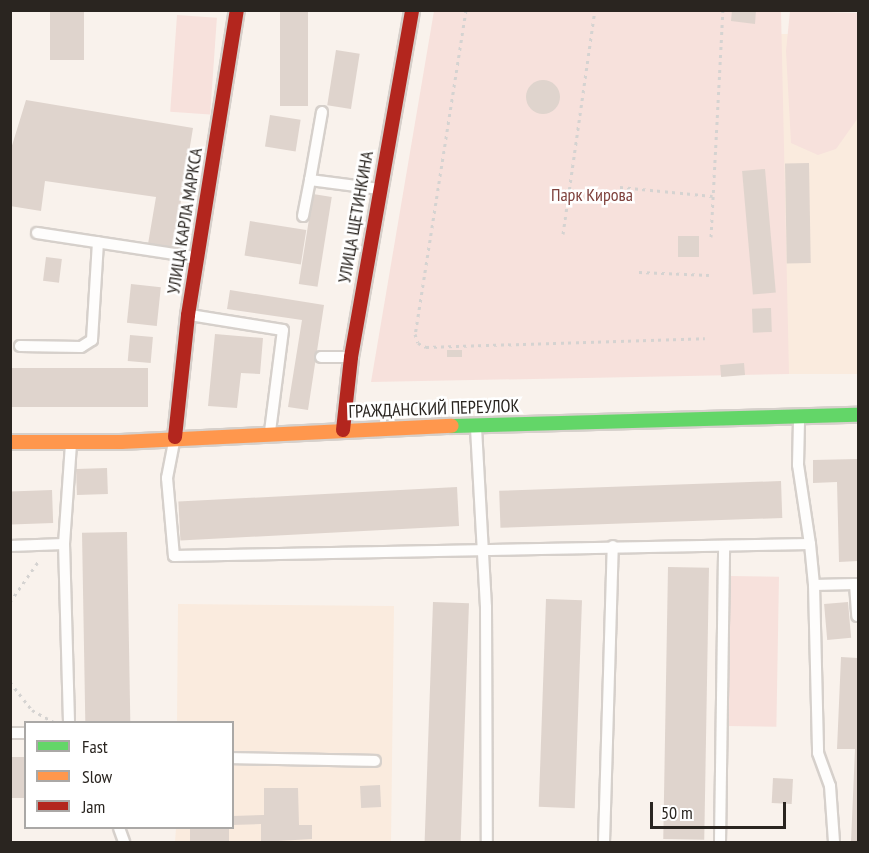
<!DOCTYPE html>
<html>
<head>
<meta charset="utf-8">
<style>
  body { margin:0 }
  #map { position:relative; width:869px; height:853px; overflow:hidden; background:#f9f2ec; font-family:"PT Sans Narrow",sans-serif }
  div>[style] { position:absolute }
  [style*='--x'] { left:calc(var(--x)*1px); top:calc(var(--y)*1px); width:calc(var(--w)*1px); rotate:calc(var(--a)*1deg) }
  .built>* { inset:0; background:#faebde; transform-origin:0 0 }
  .green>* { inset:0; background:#f7e1dc; transform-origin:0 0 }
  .building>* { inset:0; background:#dfd4cd; transform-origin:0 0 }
  .round { border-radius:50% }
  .path>* { height:3px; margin-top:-1.5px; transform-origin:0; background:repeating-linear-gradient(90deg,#d5d3d1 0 3px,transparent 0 7.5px) }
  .roads { filter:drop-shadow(2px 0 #d6d0cb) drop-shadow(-2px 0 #d6d0cb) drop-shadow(0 2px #d6d0cb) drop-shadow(0 -2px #d6d0cb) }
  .lane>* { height:10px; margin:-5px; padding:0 5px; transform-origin:5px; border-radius:5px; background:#fefdfc }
  .fast>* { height:14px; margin:-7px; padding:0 7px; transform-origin:7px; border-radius:7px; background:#63d668 }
  .slow>* { height:14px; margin:-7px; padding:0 7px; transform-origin:7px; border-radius:7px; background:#ff974d }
  .jam>* { height:14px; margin:-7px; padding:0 7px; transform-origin:7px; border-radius:7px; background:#b3261e }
  span { translate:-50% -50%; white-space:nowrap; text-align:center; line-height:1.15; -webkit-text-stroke:5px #fff; paint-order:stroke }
  .park-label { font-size:18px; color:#7f423d }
  .street-label { font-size:18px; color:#2a2520 }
  .frame { position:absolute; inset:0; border:12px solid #2a2520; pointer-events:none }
  .legend { position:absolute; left:24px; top:721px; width:210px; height:108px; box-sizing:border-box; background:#fff; border:2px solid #aaa8a6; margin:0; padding:8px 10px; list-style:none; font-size:18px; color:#2a2520 }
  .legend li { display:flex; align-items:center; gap:12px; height:30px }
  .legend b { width:30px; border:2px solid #aaa8a6 }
  .scale { position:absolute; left:650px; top:802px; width:136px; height:27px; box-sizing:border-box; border:3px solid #2a2520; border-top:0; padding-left:8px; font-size:18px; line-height:21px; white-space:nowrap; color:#2a2520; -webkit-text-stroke:4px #fff; paint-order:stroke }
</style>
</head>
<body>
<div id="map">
  <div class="built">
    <i style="left:781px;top:34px;width:77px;height:340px"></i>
    <i style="clip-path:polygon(178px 604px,394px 606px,391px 842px,175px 842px,176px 828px,232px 828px,232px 722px,177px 722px)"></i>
  </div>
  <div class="green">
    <i style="clip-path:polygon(434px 11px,781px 11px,789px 374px,371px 382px)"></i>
    <i style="clip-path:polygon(790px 11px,858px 13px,858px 118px,836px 149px,818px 155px,791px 143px,786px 51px)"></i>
    <i style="left:177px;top:15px;width:40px;height:97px;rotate:4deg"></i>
    <i style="left:730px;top:576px;width:49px;height:150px;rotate:1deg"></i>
  </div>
  <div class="building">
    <i style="left:50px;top:10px;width:34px;height:50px"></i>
    <i style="left:280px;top:10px;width:28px;height:96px"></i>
    <i style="clip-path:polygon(732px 10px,756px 10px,755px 24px,731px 21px)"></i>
    <i style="left:336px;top:50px;width:24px;height:56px;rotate:9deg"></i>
    <i class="round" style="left:526px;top:80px;width:34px;height:34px"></i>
    <i style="clip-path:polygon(26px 100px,193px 128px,173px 249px,148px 244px,156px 197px,45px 181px,41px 211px,10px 206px,10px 152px)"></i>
    <i style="left:270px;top:115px;width:31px;height:32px;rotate:9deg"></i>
    <i style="left:809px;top:163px;width:100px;height:24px;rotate:89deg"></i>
    <i style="left:765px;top:169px;width:124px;height:23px;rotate:85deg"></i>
    <i style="left:313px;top:194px;width:19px;height:91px;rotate:9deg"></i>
    <i style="left:250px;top:221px;width:57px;height:35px;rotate:9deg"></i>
    <i style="left:678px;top:236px;width:21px;height:21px"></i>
    <i style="left:46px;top:257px;width:16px;height:24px;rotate:7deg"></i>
    <i style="left:131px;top:284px;width:30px;height:39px;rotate:6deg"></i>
    <i style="clip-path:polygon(230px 290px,324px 305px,308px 410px,288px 407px,302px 320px,227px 309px)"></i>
    <i style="left:771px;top:308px;width:24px;height:19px;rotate:88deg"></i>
    <i style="clip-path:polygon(215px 334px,263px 338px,260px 374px,241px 373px,237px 408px,208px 406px)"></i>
    <i style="left:130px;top:335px;width:23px;height:26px;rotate:5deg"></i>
    <i style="left:447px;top:350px;width:15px;height:7px"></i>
    <i style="left:744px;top:363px;width:12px;height:24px;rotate:85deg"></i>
    <i style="left:10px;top:368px;width:138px;height:39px"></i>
    <i style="clip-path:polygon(858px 459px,858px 561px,839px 562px,837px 482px,813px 483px,813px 460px)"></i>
    <i style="left:107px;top:468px;width:26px;height:31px;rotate:88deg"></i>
    <i style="left:781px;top:481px;width:37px;height:282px;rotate:88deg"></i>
    <i style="left:457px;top:487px;width:39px;height:279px;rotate:87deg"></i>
    <i style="left:52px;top:490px;width:33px;height:42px;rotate:88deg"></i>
    <i style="left:127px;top:532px;width:190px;height:45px;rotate:89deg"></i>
    <i style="left:668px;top:567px;width:41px;height:272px;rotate:1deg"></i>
    <i style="left:546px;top:599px;width:36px;height:208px;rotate:2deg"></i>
    <i style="left:433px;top:602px;width:36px;height:240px;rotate:2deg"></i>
    <i style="left:848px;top:602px;width:36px;height:24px;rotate:85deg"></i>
    <i style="clip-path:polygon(841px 657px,858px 658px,858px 842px,851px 842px,855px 749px,837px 749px)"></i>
    <i style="left:26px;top:757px;width:41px;height:16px;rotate:90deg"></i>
    <i style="left:773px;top:778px;width:20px;height:25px;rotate:3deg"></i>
    <i style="left:380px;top:785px;width:22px;height:20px;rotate:87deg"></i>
    <i style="clip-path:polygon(264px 788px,298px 788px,299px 825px,312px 825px,312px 839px,261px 842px,261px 824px,232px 825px,232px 816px,264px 815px)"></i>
    <i style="left:190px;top:828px;width:39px;height:14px"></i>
  </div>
  <div class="path">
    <i style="--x:466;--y:10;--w:328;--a:98.9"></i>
    <i style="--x:415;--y:334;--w:9;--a:72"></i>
    <i style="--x:418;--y:343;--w:9;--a:27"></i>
    <i style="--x:426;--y:347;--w:279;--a:-1.8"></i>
    <i style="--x:620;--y:187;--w:93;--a:5.5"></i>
    <i style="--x:563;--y:234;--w:226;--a:-81.9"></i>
    <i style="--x:711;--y:237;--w:227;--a:-87"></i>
    <i style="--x:639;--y:272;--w:70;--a:2.5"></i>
    <i style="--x:10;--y:602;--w:52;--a:-55.1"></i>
    <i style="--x:10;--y:682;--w:36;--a:52"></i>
    <i style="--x:32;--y:710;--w:25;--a:29"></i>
  </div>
  <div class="roads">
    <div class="lane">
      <i style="--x:310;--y:180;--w:69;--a:-80"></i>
      <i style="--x:303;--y:216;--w:37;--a:-79"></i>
      <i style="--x:310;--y:180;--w:70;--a:7.4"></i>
      <i style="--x:37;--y:233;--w:159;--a:8.7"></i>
      <i style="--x:190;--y:315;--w:94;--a:9.2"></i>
      <i style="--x:283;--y:330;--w:103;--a:97.3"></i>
      <i style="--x:20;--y:346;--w:61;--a:0.9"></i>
      <i style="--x:81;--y:347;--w:13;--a:-32"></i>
      <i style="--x:92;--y:340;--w:98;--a:-86.5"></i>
      <i style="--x:321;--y:357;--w:26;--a:0"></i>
      <i style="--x:476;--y:428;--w:179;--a:86.8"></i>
      <i style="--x:486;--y:607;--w:235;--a:89.8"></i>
      <i style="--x:174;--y:442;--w:37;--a:101"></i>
      <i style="--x:167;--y:478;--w:78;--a:84.9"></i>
      <i style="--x:174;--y:556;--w:636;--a:-1.08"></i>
      <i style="--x:810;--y:544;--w:80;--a:-98.6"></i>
      <i style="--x:798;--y:465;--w:45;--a:-88.7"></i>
      <i style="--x:810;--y:544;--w:41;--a:84.4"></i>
      <i style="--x:814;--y:585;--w:41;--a:-1.4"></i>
      <i style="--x:855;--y:584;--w:32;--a:86"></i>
      <i style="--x:10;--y:546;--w:54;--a:-2.1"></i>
      <i style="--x:814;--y:585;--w:168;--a:88.6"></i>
      <i style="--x:818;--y:753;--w:35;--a:70"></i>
      <i style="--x:830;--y:786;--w:56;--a:85.9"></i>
      <i style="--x:69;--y:722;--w:178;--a:-91.6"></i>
      <i style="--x:64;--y:544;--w:101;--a:-86"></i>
      <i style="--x:10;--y:733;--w:16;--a:0"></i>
      <i style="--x:232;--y:758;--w:143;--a:1.2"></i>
      <i style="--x:119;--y:828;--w:15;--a:70"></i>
      <i style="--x:604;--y:842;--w:296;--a:-88.3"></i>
      <i style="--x:720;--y:842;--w:296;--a:-89.2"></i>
    </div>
    <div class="fast">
      <i style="--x:452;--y:426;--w:406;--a:-1.6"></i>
    </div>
    <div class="slow">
      <i style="--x:10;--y:442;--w:111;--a:0"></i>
      <i style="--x:121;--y:442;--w:331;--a:-2.8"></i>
    </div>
    <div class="jam">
      <i style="--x:343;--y:430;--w:73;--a:-83.7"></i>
      <i style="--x:351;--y:357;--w:352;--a:-80"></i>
      <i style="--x:175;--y:437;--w:123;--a:-83.9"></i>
      <i style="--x:188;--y:315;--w:309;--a:-80.9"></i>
    </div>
  </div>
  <div class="park-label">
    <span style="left:592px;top:195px">Парк Кирова</span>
  </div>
  <div class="street-label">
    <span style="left:356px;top:217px;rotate:-80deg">УЛИЦА ЩЕТИНКИНА</span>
    <span style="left:185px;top:221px;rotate:-81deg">УЛИЦА КАРЛА МАРКСА</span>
    <span style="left:434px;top:409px;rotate:-2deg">ГРАЖДАНСКИЙ ПЕРЕУЛОК</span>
  </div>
  <div class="frame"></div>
  <ul class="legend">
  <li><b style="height:8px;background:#63d668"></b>Fast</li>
  <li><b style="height:8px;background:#ff974d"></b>Slow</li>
  <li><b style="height:8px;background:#b3261e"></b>Jam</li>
  </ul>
  <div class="scale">50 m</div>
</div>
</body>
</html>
